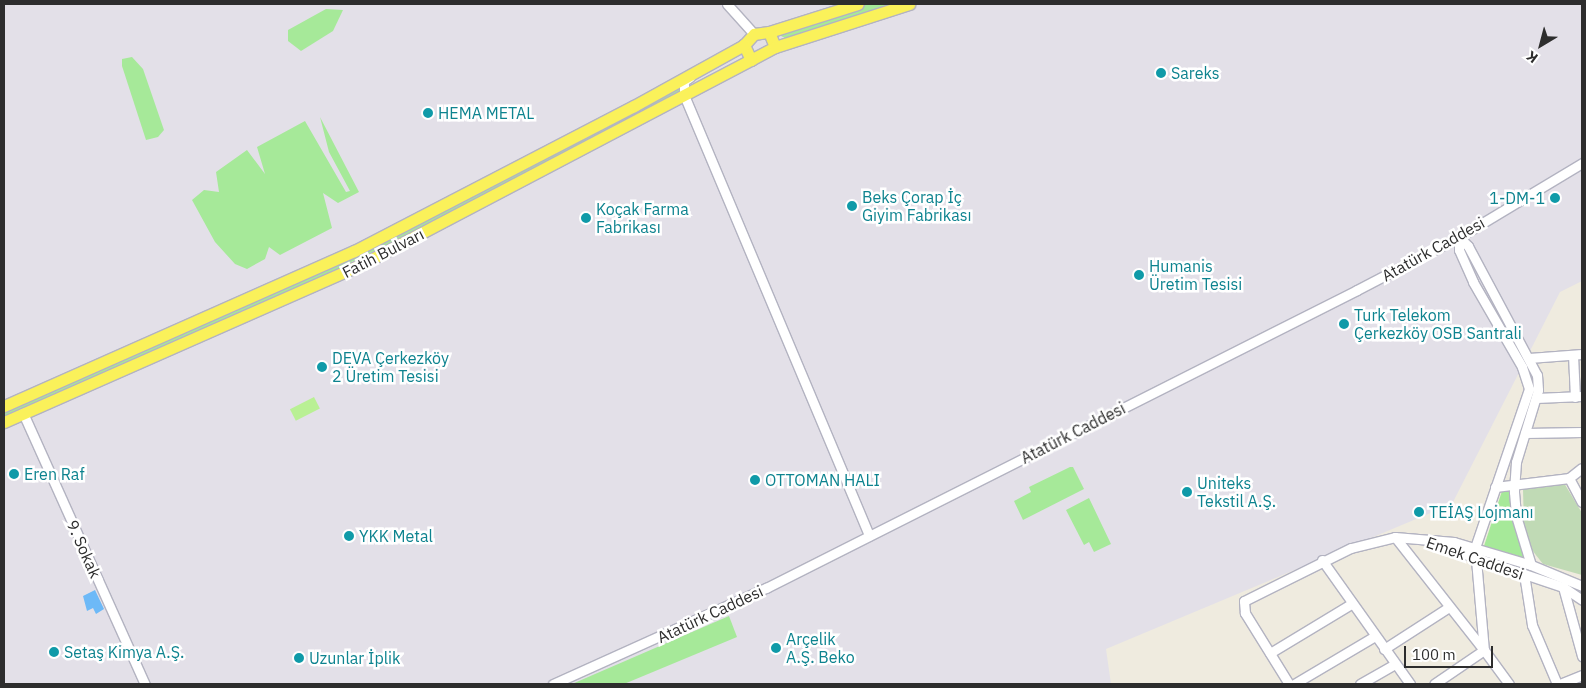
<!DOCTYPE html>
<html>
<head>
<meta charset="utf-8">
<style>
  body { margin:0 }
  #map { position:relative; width:1586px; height:688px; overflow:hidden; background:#efebdf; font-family:"IBM Plex Sans",sans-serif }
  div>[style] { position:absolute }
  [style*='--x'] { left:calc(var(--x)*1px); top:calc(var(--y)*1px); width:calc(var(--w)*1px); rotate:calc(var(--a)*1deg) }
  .industrial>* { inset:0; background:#e3e0e8 }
  .green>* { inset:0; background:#a6e999 }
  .cemetery>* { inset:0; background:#c0dab5 }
  .pitch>* { inset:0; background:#b9f094; transform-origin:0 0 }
  .water>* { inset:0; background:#6db9f7 }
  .roads { filter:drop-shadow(1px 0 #b3b3c1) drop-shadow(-1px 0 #b3b3c1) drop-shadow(0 1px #b3b3c1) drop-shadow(0 -1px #b3b3c1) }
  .minor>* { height:9px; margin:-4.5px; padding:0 4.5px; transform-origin:4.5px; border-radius:4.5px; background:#fff }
  .major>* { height:11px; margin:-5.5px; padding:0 5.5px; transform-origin:5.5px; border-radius:5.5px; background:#faf15a }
  .dots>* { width:14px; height:14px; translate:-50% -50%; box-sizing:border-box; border:2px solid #fff; border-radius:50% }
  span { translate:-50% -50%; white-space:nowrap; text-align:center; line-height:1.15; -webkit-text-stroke:5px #fff; paint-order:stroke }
  .culture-label { font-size:16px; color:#0d838f }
  .left { translate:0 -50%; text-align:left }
  .right { translate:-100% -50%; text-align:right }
  .street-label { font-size:16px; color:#2d2d2d }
  .frame { position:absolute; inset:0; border:5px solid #2d2d2d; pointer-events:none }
  .north { position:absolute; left:1516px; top:20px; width:50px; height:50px; -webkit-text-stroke:4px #fff; paint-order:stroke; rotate:217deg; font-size:14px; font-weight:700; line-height:20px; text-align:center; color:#2d2d2d }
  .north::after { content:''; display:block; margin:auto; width:18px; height:22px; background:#2d2d2d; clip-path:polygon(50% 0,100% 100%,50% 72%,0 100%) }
  .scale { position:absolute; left:1404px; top:646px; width:89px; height:22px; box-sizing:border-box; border:2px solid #2d2d2d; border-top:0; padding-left:6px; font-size:15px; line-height:18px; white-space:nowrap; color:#2d2d2d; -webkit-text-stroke:4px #fff; paint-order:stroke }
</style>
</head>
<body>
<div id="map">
  <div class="industrial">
    <i style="clip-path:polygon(4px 4px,1582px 4px,1582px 281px,1560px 292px,1452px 504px,1106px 649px,1111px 684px,4px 684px)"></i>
  </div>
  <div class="green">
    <i style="clip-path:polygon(868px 4px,893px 4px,785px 38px,779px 35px,779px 31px)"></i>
    <i style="clip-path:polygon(326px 9px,343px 10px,333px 31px,301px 51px,288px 41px,288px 30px)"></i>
    <i style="clip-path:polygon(132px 57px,143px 69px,164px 130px,158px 137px,146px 140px,122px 66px,122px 59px)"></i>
    <i style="clip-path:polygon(680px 84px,679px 94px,422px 228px,237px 317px,4px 419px,4px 410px,254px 299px)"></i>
    <i style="clip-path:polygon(320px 117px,359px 192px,338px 203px,323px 193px,332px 228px,280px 255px,269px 247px,265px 259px,247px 269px,235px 264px,215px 242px,192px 200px,204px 190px,219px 192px,216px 172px,247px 150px,265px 174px,257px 147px,305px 121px,346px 192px,350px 191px,329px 152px)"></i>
    <i style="clip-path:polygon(1070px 467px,1073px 467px,1084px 489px,1023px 520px,1014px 501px,1031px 492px,1029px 487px)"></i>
    <i style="clip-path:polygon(1502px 491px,1509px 491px,1515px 529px,1525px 558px,1484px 546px)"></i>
    <i style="clip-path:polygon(1089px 498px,1111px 544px,1094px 552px,1089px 542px,1084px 545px,1066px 510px)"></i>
    <i style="clip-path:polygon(729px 616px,737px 637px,624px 684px,572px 684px)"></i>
  </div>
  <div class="cemetery">
    <i style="clip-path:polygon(1564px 483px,1582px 513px,1582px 575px,1543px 564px,1532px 550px,1524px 527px,1523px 489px)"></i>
  </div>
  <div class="pitch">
    <i style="left:314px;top:397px;width:13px;height:27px;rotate:63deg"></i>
  </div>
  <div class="water">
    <i style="clip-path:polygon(95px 590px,104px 609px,96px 614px,93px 608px,87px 611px,83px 596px)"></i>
  </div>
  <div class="roads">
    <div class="minor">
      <i style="--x:727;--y:4;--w:40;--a:48"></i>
      <i style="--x:690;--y:77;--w:7;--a:146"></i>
      <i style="--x:684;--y:81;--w:14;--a:90"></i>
      <i style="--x:684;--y:95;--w:478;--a:67.2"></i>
      <i style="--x:1459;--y:237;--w:13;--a:90"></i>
      <i style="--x:1459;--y:250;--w:35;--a:66"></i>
      <i style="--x:1473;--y:282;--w:98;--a:60"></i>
      <i style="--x:1522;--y:367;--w:23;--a:72"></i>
      <i style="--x:1529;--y:389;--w:168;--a:108.8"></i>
      <i style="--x:1475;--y:548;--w:102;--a:85"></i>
      <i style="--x:1484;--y:650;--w:42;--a:53.7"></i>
      <i style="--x:1459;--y:237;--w:13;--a:45"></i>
      <i style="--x:1468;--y:246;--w:146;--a:61.9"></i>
      <i style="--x:1537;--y:375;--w:15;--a:86"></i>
      <i style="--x:1538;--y:390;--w:75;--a:107"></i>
      <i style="--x:1516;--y:462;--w:30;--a:94"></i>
      <i style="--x:1514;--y:492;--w:24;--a:85"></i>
      <i style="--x:1516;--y:516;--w:51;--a:73"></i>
      <i style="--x:1573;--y:355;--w:42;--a:87.3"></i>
      <i style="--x:1529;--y:358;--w:53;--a:-4.3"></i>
      <i style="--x:1536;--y:398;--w:46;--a:-2.5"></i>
      <i style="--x:23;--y:413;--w:297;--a:65.8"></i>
      <i style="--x:1525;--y:433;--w:57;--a:-1"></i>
      <i style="--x:1569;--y:478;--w:27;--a:62"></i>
      <i style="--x:1495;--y:487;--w:75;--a:-6.9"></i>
      <i style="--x:1569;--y:478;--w:16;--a:-38"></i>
      <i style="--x:1395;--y:537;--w:144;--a:51.8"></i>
      <i style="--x:1484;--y:650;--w:60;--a:145.8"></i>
      <i style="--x:1435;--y:544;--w:135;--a:18.6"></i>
      <i style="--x:1563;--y:587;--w:23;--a:34"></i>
      <i style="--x:1322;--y:560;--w:152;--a:54.6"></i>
      <i style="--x:1524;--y:574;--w:52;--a:81.1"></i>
      <i style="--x:1532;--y:625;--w:64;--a:67"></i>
      <i style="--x:1563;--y:587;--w:72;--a:74.6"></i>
      <i style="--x:1384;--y:649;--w:77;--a:-32.9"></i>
      <i style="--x:1270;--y:653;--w:95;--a:-31.2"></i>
      <i style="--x:553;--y:684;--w:234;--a:-24.3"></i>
      <i style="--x:766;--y:588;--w:662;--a:-26.76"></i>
      <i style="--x:1357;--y:290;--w:115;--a:-27.5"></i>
      <i style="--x:1459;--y:237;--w:144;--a:-31"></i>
      <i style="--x:1289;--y:684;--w:84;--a:-121.8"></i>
      <i style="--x:1245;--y:613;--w:12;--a:-95"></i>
      <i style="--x:1244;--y:601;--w:119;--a:-26.4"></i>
      <i style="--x:1351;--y:548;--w:45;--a:-14"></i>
      <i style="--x:1395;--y:537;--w:59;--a:4.8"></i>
      <i style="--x:1454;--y:542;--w:80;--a:16.6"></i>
      <i style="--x:1531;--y:565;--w:55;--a:22.4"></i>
      <i style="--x:1294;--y:684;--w:94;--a:-30.7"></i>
      <i style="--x:1360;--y:684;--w:40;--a:-29.7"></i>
      <i style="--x:1560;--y:684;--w:24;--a:-22"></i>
    </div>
    <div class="major">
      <i style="--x:769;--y:32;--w:93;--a:-17.5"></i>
      <i style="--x:769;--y:32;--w:16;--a:68"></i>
      <i style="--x:775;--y:47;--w:27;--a:152"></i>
      <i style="--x:751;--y:60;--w:17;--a:-115"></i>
      <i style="--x:744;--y:45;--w:15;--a:-48"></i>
      <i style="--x:754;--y:34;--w:15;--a:-8"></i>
      <i style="--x:775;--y:47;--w:141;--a:-17.8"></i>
      <i style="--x:4;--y:406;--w:383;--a:-23.9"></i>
      <i style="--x:354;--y:251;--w:315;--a:-27.4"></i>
      <i style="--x:634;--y:106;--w:126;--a:-29"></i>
      <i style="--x:4;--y:422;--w:396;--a:-23.8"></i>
      <i style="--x:366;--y:262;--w:435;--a:-27.7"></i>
    </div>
  </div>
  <div class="dots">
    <i style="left:1161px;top:73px;background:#0f9aa8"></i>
    <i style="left:428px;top:113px;background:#0f9aa8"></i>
    <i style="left:1555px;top:198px;background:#0f9aa8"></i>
    <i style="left:852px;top:206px;background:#0f9aa8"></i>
    <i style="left:586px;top:218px;background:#0f9aa8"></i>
    <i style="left:1139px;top:275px;background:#0f9aa8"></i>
    <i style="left:1344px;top:324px;background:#0f9aa8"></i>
    <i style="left:322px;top:367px;background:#0f9aa8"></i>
    <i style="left:14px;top:474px;background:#0f9aa8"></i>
    <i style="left:755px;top:480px;background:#0f9aa8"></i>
    <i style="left:1187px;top:492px;background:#0f9aa8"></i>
    <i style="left:1419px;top:512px;background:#0f9aa8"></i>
    <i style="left:349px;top:536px;background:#0f9aa8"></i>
    <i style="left:776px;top:648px;background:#0f9aa8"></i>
    <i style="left:54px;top:652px;background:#0f9aa8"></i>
    <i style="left:299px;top:658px;background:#0f9aa8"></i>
  </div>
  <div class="culture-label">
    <span class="left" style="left:1171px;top:73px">Sareks</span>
    <span class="left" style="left:438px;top:113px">HEMA METAL</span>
    <span class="left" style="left:862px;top:206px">Beks Çorap İç<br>Giyim Fabrikası</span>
    <span class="right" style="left:1545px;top:198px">1-DM-1</span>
    <span class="left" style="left:596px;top:218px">Koçak Farma<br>Fabrikası</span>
    <span class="left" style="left:1149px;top:275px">Humanis<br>Üretim Tesisi</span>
    <span class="left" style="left:1354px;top:324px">Turk Telekom<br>Çerkezköy OSB Santrali</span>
    <span class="left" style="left:332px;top:367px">DEVA Çerkezköy<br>2 Üretim Tesisi</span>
    <span class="left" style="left:24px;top:474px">Eren Raf</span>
    <span class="left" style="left:765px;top:480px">OTTOMAN HALI</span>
    <span class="left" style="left:1197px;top:492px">Uniteks<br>Tekstil A.Ş.</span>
    <span class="left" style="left:1429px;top:512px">TEİAŞ Lojmanı</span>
    <span class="left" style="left:359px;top:536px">YKK Metal</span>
    <span class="left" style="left:786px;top:648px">Arçelik<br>A.Ş. Beko</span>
    <span class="left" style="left:64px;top:652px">Setaş Kimya A.Ş.</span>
    <span class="left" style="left:309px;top:658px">Uzunlar İplik</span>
  </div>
  <div class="street-label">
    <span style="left:1433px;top:249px;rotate:-29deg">Atatürk Caddesi</span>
    <span style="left:383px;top:253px;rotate:-27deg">Fatih Bulvarı</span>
    <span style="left:1073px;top:433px;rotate:-27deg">Atatürk Caddesi</span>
    <span style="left:84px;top:549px;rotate:66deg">9. Sokak</span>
    <span style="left:1475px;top:558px;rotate:19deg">Emek Caddesi</span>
    <span style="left:710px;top:614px;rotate:-25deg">Atatürk Caddesi</span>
  </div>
  <div class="frame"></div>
  <div class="north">K</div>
  <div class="scale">100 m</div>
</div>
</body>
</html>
